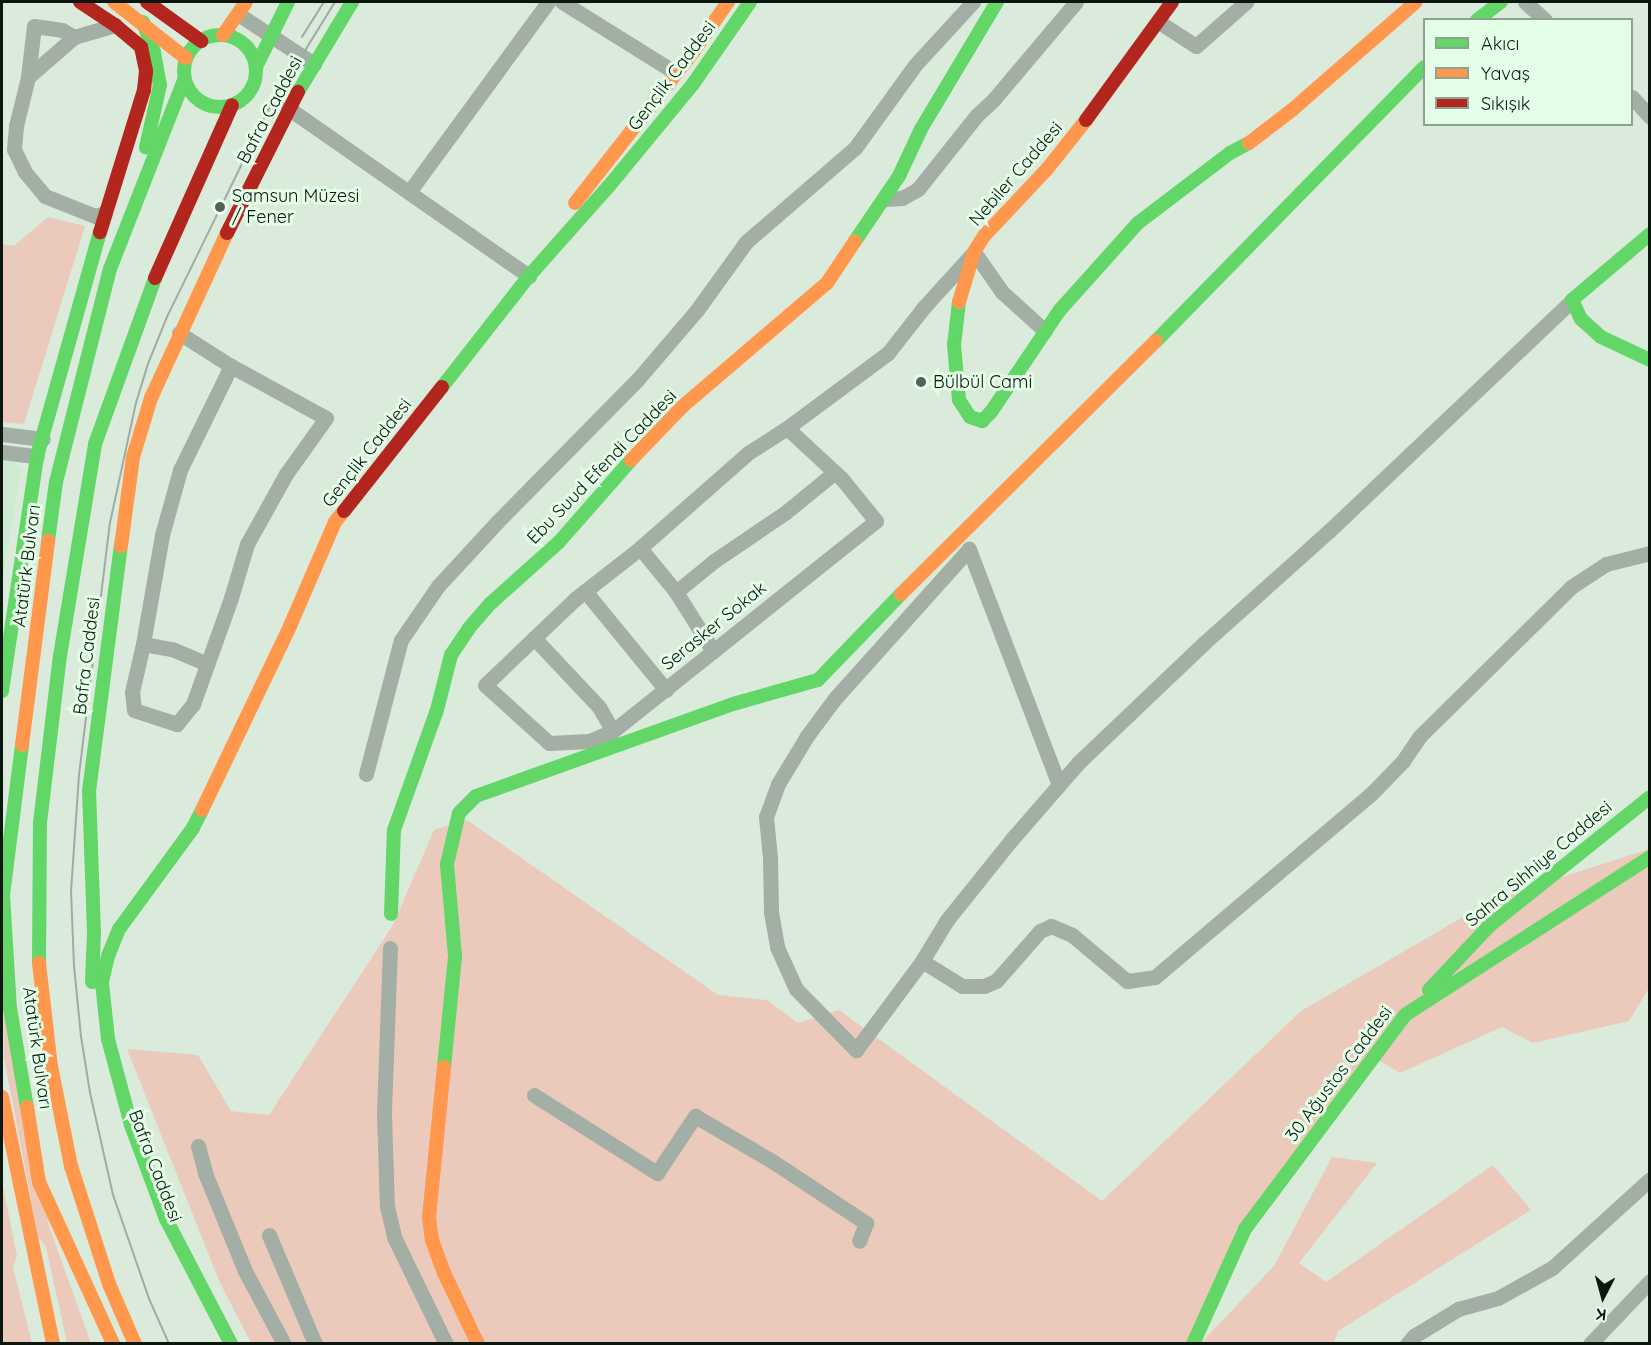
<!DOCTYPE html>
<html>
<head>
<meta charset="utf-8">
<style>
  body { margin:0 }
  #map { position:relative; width:1651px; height:1345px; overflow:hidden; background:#daebdc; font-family:Quicksand,sans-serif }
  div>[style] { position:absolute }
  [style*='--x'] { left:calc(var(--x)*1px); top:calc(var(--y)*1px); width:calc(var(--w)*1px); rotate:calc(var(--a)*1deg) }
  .built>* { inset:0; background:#cdebd2 }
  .green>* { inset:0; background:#ebcabc }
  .street>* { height:15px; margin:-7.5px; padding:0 7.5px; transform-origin:7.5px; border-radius:7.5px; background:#a3aea5 }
  .fast>* { height:14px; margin:-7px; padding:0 7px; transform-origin:7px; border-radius:7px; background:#63d668 }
  .fast>.ring { margin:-7px; padding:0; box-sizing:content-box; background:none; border:14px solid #63d668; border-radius:50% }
  .slow>* { height:14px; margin:-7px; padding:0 7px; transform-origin:7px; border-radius:7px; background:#ff974d }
  .jam>* { height:14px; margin:-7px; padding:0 7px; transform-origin:7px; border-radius:7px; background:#b3261e }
  .tram>* { height:1.5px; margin:-0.75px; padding:0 0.75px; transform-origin:0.75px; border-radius:0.75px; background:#a0aca2 }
  .dots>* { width:16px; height:16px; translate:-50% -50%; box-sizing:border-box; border:3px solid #e4fee8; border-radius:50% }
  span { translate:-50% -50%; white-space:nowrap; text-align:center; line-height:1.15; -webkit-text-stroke:6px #e4fee8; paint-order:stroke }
  .street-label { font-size:18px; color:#0b170e }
  .poi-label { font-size:18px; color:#0b170e }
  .left { translate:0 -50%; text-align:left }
  .frame { position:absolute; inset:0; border:3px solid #0b170e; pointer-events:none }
  .legend { position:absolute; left:1423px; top:18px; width:210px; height:108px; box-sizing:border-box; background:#e4fee8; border:2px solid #8da291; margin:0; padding:8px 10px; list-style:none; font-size:18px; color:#0b170e }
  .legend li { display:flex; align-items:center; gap:12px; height:30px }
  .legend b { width:30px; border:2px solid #8da291 }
  .north { position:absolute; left:1573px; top:1267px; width:60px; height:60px; -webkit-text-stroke:4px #e4fee8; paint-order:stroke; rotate:186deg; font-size:16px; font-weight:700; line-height:24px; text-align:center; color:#0b170e }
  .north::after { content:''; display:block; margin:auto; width:21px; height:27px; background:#0b170e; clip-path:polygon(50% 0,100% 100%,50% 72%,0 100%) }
</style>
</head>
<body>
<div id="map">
  <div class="built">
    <i style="clip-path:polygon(2px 458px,13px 460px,21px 470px,2px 582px)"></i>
  </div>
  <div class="green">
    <i style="clip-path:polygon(48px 217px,85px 226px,24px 424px,2px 422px,2px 244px,14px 246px)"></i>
    <i style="clip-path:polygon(467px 820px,718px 995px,767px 1000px,798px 1023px,839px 1010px,1102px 1201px,1301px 1011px,1494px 899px,1649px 849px,1649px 988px,1629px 1021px,1533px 1043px,1502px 1027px,1400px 1073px,1370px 1055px,1236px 1230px,1192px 1343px,251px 1343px,220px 1283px,127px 1049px,198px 1055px,231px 1111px,269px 1115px,393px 925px,434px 830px)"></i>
    <i style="clip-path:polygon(2px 957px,49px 1226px,91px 1343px,67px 1343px,46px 1247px,38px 1236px,4px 1058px)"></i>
    <i style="clip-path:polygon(1332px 1157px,1377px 1163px,1299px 1263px,1326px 1282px,1493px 1165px,1531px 1210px,1338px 1331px,1334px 1343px,1200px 1344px,1274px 1266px)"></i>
    <i style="clip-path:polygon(2px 1182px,17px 1256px,13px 1267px,32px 1343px,2px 1343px)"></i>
  </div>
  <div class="street">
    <i style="--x:562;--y:2;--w:134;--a:31.9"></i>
    <i style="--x:1525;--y:2;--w:27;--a:42"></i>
    <i style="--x:238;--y:14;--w:91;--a:33.3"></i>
    <i style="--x:1159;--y:22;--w:44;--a:33"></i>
    <i style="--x:1196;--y:46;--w:67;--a:-41.3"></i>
    <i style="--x:28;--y:77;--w:51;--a:-83.3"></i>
    <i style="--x:34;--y:26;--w:28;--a:8"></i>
    <i style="--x:62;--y:30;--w:14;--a:30"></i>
    <i style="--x:1632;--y:97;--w:27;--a:48"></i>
    <i style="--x:288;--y:108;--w:294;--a:34.9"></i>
    <i style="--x:409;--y:192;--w:235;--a:-53.8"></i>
    <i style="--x:884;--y:199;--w:18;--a:-3"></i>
    <i style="--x:902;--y:198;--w:18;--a:-29"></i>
    <i style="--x:918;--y:189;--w:93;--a:-51.5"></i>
    <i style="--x:976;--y:116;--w:25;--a:-43"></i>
    <i style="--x:994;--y:99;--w:127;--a:-49.8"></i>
    <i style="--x:105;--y:213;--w:10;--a:163"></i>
    <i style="--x:95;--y:216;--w:54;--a:-158.2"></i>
    <i style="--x:45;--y:196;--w:31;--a:-130"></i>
    <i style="--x:25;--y:172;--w:25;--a:-116"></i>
    <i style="--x:14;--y:149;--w:23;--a:-85"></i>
    <i style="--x:16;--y:126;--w:50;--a:-76.2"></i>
    <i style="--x:28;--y:77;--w:61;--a:-41"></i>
    <i style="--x:74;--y:37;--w:43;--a:-16.3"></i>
    <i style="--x:179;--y:333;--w:62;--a:32.4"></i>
    <i style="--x:231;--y:366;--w:108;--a:28.7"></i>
    <i style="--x:326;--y:418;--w:69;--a:125.5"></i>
    <i style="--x:286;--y:474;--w:80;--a:119.1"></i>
    <i style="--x:247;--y:544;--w:56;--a:106.5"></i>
    <i style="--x:231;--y:598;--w:113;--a:109.7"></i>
    <i style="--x:193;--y:704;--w:26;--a:129"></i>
    <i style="--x:177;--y:724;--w:45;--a:-162"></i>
    <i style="--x:134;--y:710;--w:18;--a:-96"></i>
    <i style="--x:132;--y:692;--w:49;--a:-77.1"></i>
    <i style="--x:143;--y:644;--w:29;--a:10"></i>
    <i style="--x:172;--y:649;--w:38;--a:23"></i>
    <i style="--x:787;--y:428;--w:75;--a:42.8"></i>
    <i style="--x:842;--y:479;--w:54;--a:51"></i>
    <i style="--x:876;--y:521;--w:337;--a:141.4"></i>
    <i style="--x:613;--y:731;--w:26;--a:157"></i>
    <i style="--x:589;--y:741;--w:40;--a:177.1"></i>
    <i style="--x:549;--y:743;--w:86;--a:-137.8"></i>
    <i style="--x:485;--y:685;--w:124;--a:-43.7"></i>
    <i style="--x:575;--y:599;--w:83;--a:-38.1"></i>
    <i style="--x:640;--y:548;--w:144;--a:-41.3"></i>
    <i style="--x:748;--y:453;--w:46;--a:-32.7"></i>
    <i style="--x:787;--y:428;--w:126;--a:-36.6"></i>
    <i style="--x:888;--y:353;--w:58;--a:-52"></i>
    <i style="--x:924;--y:307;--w:74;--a:-47.7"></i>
    <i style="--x:974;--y:252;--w:49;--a:55"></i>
    <i style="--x:1002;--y:292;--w:58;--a:42.2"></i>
    <i style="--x:2;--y:434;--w:41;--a:7"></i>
    <i style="--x:2;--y:452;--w:35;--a:7"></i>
    <i style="--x:640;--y:548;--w:57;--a:50.7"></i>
    <i style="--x:676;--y:592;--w:70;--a:57.9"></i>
    <i style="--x:585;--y:591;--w:128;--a:50.7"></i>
    <i style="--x:676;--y:592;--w:49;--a:-39.2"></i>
    <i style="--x:714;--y:561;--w:87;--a:-34.2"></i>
    <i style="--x:786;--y:512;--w:63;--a:-39.2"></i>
    <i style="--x:534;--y:638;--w:95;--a:46.7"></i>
    <i style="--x:599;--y:707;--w:28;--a:60"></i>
    <i style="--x:143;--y:644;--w:111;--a:-80.1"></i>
    <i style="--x:162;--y:535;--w:67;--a:-74.5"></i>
    <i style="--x:180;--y:470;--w:116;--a:-63.9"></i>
    <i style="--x:366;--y:774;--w:138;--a:-75.4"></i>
    <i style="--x:401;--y:640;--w:65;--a:-55.6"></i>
    <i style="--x:438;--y:586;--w:87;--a:-47.3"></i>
    <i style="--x:497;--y:522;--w:201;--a:-45.4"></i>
    <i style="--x:638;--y:379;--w:91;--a:-49.5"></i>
    <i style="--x:697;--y:310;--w:84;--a:-54.2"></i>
    <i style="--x:746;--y:242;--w:144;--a:-40.8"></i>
    <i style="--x:855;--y:148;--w:102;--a:-54.1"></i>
    <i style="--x:915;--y:65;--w:86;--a:-47.4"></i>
    <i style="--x:1059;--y:785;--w:253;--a:-110.9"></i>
    <i style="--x:969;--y:549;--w:199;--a:131.9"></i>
    <i style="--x:836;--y:697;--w:49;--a:126.6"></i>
    <i style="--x:807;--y:736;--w:56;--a:121.1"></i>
    <i style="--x:778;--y:784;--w:35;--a:110"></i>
    <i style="--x:766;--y:817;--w:41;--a:84.4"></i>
    <i style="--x:770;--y:858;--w:54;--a:88.9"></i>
    <i style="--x:771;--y:912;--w:36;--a:80"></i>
    <i style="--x:777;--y:947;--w:46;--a:65.7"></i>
    <i style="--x:796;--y:989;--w:86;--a:45.5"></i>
    <i style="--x:856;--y:1050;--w:111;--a:-53.4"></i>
    <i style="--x:922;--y:961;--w:47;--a:32"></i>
    <i style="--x:962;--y:986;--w:22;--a:0"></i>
    <i style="--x:984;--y:986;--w:13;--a:-23"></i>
    <i style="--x:996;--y:981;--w:67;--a:-48.7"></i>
    <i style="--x:1040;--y:931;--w:12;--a:-24"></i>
    <i style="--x:1051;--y:926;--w:23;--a:23"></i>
    <i style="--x:1072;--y:935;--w:72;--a:39.9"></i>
    <i style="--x:1127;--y:981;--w:28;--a:-8"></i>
    <i style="--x:1155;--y:977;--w:283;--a:-40.3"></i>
    <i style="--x:1371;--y:794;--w:46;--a:-45.9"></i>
    <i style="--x:1403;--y:761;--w:29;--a:-56"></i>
    <i style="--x:1419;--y:737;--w:214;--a:-44.6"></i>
    <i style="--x:1571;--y:587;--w:42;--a:-33.3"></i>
    <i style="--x:1606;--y:564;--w:45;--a:-14"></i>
    <i style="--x:390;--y:948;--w:165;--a:92.1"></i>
    <i style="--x:384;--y:1113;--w:93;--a:88.2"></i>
    <i style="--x:387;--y:1206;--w:32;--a:77"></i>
    <i style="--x:394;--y:1237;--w:119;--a:64.1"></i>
    <i style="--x:922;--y:961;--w:48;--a:-58.6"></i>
    <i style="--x:947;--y:920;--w:104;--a:-51.3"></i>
    <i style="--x:1012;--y:839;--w:102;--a:-49"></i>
    <i style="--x:1079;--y:762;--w:173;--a:-43.6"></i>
    <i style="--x:1204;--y:643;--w:169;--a:-41.9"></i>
    <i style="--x:1330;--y:530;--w:334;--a:-43.5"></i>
    <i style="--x:534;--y:1095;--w:146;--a:32.4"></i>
    <i style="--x:657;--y:1173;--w:69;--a:-56.3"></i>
    <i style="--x:695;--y:1116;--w:89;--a:30.3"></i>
    <i style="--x:772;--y:1161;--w:113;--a:33.4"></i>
    <i style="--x:866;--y:1223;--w:19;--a:111"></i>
    <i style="--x:198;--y:1146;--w:28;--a:75"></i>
    <i style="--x:205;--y:1173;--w:106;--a:67.8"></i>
    <i style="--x:245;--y:1271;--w:83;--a:61.9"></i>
    <i style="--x:269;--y:1235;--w:118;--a:67.1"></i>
    <i style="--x:1407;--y:1344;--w:11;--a:-49"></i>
    <i style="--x:1414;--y:1336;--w:52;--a:-31.5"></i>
    <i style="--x:1458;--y:1309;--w:41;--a:-15.4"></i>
    <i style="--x:1498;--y:1298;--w:62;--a:-29.1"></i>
    <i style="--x:1552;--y:1268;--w:132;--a:-42.2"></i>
    <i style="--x:1590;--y:1344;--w:87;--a:-46.4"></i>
  </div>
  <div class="fast">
    <i style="--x:1477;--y:20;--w:30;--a:-37"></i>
    <i style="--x:143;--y:22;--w:32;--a:70"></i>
    <i style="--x:154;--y:52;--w:34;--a:80"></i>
    <i style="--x:160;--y:85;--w:64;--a:102.7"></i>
    <i class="ring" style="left:184px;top:35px;width:58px;height:58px"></i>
    <i style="--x:256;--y:67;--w:72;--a:-63.8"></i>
    <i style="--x:298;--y:92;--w:105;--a:-59"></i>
    <i style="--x:1650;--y:234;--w:102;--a:139.8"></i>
    <i style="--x:1572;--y:300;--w:21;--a:65"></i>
    <i style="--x:1581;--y:319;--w:27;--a:42"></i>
    <i style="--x:1601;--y:337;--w:54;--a:25.1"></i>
    <i style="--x:855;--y:241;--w:78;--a:-55.9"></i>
    <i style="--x:899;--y:176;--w:52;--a:-64.9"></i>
    <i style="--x:921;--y:129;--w:148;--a:-59.1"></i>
    <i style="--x:959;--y:302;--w:43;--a:96.6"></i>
    <i style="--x:954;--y:345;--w:55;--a:84.8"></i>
    <i style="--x:959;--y:400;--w:20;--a:57"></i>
    <i style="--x:970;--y:417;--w:13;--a:18"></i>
    <i style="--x:982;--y:421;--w:13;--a:-45"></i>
    <i style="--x:991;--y:412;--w:122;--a:-56"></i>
    <i style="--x:1059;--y:311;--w:118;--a:-48.1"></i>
    <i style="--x:1138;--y:223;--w:116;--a:-37.3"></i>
    <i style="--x:1230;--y:153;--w:21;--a:-28"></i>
    <i style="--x:1156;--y:341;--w:383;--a:-45.6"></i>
    <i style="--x:442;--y:387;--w:141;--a:-51.9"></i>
    <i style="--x:529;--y:276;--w:120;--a:-48.4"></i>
    <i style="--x:609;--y:186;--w:132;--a:-50.5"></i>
    <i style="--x:693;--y:84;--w:100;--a:-55.2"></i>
    <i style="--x:48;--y:541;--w:60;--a:-82.3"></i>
    <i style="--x:56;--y:482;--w:220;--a:-75.8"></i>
    <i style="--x:110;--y:269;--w:203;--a:-68.6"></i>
    <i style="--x:2;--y:691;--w:238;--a:-81.5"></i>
    <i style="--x:37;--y:456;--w:233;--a:-74.3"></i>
    <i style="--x:22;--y:745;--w:151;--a:97.2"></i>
    <i style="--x:3;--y:895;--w:113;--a:86.5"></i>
    <i style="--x:10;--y:1008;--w:100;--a:80.3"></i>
    <i style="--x:202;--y:810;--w:20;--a:117"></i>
    <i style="--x:193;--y:828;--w:125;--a:126.2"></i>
    <i style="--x:119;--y:929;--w:29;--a:112"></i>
    <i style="--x:108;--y:956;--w:28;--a:103"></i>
    <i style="--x:102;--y:983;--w:56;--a:83.9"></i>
    <i style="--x:108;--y:1039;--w:89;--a:75"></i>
    <i style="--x:131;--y:1125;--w:100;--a:69.6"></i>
    <i style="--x:166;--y:1219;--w:141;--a:62.5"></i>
    <i style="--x:391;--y:914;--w:84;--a:-88"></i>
    <i style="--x:394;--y:830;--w:127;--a:-70.3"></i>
    <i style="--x:437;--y:710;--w:57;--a:-75.7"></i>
    <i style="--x:451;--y:655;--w:32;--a:-56"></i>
    <i style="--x:469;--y:628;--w:33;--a:-49"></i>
    <i style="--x:491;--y:603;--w:91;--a:-41.9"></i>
    <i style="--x:559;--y:542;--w:109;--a:-48.7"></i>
    <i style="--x:39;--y:963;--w:140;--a:-89.6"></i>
    <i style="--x:40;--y:823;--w:168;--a:-83.2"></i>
    <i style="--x:60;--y:656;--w:215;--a:-80.6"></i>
    <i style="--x:95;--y:444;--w:177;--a:-70.1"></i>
    <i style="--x:92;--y:982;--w:49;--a:-87.7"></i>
    <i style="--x:94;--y:933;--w:142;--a:-92"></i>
    <i style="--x:89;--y:791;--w:247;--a:-82.6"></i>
    <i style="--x:1429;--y:990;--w:88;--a:-46.8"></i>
    <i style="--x:1489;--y:926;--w:206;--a:-38.7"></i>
    <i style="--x:444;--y:1067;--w:112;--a:-84.3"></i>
    <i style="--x:455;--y:956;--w:92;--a:-95"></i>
    <i style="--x:447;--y:864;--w:52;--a:-76.8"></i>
    <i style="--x:459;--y:813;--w:24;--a:-45"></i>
    <i style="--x:476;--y:796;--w:273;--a:-19.7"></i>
    <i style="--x:733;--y:704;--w:88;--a:-15.8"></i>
    <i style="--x:818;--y:680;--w:120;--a:-46"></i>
    <i style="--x:1193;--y:1344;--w:126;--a:-65.7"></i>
    <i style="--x:1245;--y:1229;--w:267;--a:-53.2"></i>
    <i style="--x:1405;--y:1015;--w:292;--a:-32.8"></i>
  </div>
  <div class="slow">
    <i style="--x:114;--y:2;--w:91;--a:37.9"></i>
    <i style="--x:223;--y:35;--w:40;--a:-55.1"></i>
    <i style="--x:1249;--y:143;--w:54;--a:-37.5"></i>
    <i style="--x:1292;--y:110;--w:164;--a:-41.1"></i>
    <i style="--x:575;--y:203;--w:192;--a:-52"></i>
    <i style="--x:693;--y:52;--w:61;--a:-55"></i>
    <i style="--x:959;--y:302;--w:52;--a:-73.3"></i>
    <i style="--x:974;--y:252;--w:19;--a:-58"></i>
    <i style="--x:984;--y:236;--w:93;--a:-46.7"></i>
    <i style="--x:1048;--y:168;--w:61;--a:-51.6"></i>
    <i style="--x:631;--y:460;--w:75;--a:-46.1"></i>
    <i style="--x:683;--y:406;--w:189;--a:-40.5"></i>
    <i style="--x:827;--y:283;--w:50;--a:-56.3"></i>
    <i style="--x:121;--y:546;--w:90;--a:-82.3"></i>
    <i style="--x:133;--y:457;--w:62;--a:-73"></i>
    <i style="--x:151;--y:398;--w:182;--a:-65.3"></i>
    <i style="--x:901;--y:594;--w:359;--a:-44.8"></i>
    <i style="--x:22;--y:745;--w:206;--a:-82.7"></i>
    <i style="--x:202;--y:810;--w:204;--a:-64.4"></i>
    <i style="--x:290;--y:626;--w:113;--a:-66.6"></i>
    <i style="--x:335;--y:522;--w:14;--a:-51"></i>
    <i style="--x:39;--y:963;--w:104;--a:83.4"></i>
    <i style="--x:51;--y:1066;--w:102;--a:78.7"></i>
    <i style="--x:71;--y:1166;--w:124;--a:72.1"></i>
    <i style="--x:109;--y:1284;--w:65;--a:66.6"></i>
    <i style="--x:444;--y:1067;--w:151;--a:95.7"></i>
    <i style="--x:429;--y:1217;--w:23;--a:83"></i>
    <i style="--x:432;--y:1240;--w:35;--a:70"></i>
    <i style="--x:444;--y:1273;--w:79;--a:64.4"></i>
    <i style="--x:2;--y:1097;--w:252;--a:78.3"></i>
    <i style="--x:27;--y:1107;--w:76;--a:80.9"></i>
    <i style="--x:39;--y:1182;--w:178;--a:65.4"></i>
  </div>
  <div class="jam">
    <i style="--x:80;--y:2;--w:42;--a:33.3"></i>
    <i style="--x:115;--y:25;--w:34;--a:40"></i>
    <i style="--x:141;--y:47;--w:25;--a:78"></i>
    <i style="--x:146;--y:71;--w:19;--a:96"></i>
    <i style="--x:144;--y:90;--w:149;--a:107.2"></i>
    <i style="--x:147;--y:2;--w:67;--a:35.8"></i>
    <i style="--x:1086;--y:120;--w:146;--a:-53.9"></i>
    <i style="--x:227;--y:233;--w:158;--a:-63.3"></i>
    <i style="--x:155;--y:278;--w:189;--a:-66"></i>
    <i style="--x:344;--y:511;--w:158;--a:-51.7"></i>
  </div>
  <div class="tram">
    <i style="--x:302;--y:37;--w:41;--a:-57.8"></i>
    <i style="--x:169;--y:1344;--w:49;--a:-114"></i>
    <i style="--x:149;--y:1299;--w:110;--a:-109.1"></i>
    <i style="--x:113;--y:1195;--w:105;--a:-102.7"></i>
    <i style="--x:90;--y:1093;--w:57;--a:-99.1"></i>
    <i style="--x:81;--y:1037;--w:71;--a:-95.6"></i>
    <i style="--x:74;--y:966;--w:74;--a:-92.3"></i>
    <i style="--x:71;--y:892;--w:117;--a:-86.1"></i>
    <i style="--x:79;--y:775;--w:254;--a:-83"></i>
    <i style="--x:110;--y:523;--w:123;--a:-77.8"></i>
    <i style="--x:136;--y:403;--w:41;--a:-72.9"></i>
    <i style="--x:148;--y:364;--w:51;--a:-68"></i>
    <i style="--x:167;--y:317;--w:232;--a:-63.9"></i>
    <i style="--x:269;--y:109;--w:126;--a:-58.3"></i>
  </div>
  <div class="dots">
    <i style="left:220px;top:207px;background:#536156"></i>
    <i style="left:921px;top:382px;background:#536156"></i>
  </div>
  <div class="street-label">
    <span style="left:672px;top:76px;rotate:-53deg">Gençlik Caddesi</span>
    <span style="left:270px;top:110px;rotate:-62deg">Bafra Caddesi</span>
    <span style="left:1016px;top:174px;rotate:-49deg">Nebiler Caddesi</span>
    <span style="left:367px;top:453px;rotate:-52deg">Gençlik Caddesi</span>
    <span style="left:602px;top:467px;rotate:-46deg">Ebu Suud Efendi Caddesi</span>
    <span style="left:27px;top:566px;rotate:-83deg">Atatürk Bulvarı</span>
    <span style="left:714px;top:626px;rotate:-39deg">Serasker Sokak</span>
    <span style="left:87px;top:656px;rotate:-83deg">Bafra Caddesi</span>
    <span style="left:1539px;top:864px;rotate:-40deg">Sahra Sıhhiye Caddesi</span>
    <span style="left:37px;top:1048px;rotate:82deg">Atatürk Bulvarı</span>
    <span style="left:1339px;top:1074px;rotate:-53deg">30 Ağustos Caddesi</span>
    <span style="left:155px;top:1166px;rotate:69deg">Bafra Caddesi</span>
  </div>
  <div class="poi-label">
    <span class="left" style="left:232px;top:207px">Samsun Müzesi<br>/ Fener</span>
    <span class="left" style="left:933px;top:382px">Bülbül Cami</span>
  </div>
  <div class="frame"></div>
  <ul class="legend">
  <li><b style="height:8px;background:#63d668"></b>Akıcı</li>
  <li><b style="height:8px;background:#ff974d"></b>Yavaş</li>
  <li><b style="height:8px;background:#b3261e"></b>Sıkışık</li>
  </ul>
  <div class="north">K</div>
</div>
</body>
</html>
